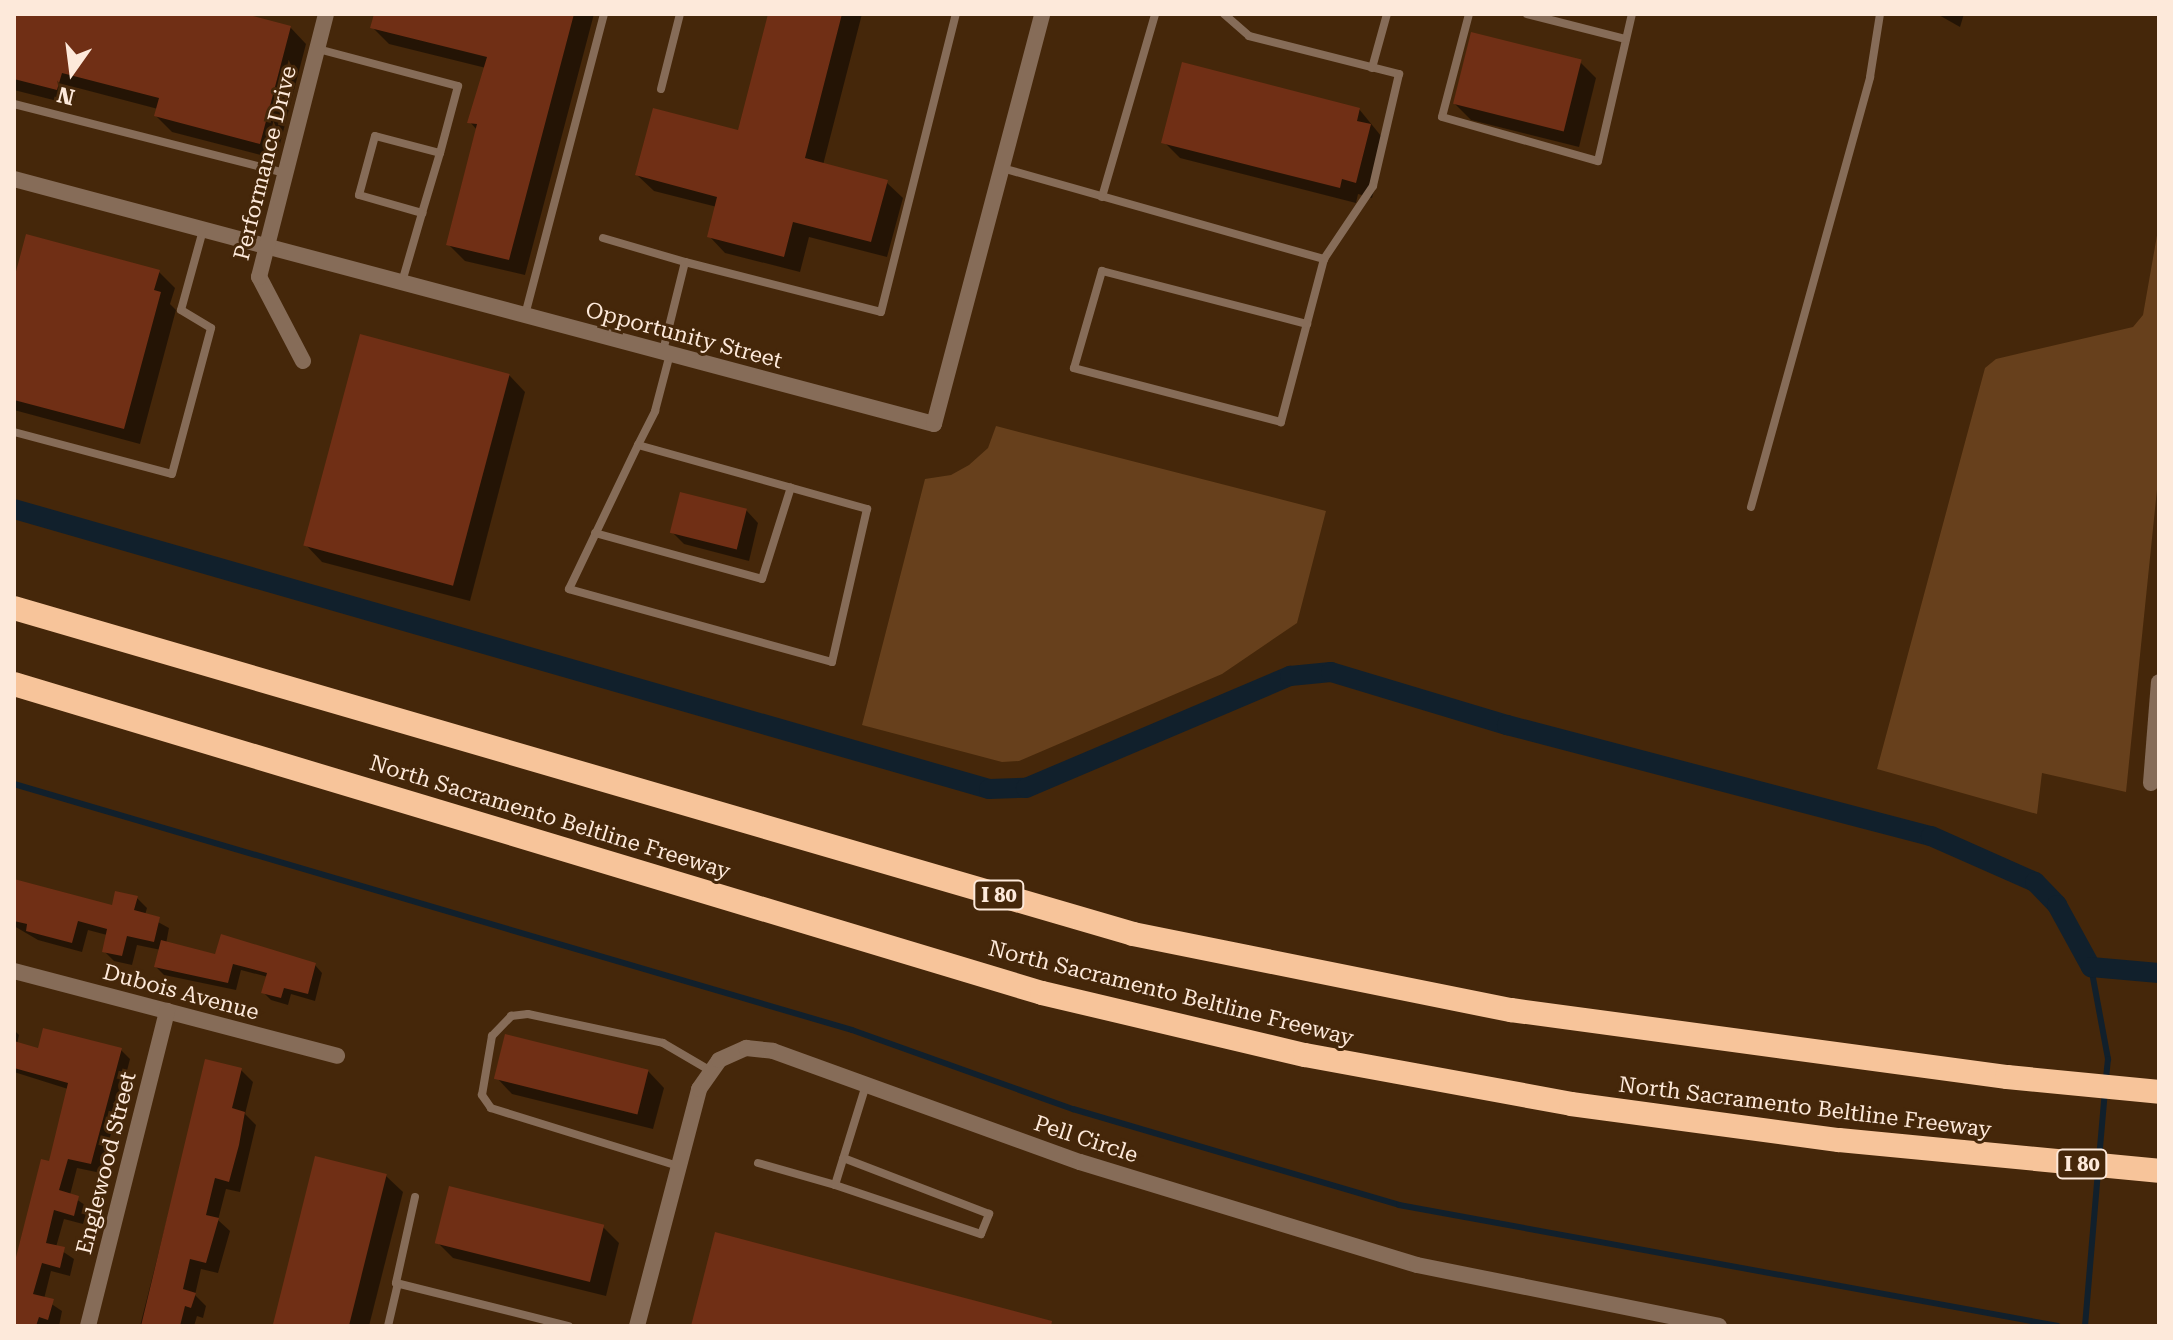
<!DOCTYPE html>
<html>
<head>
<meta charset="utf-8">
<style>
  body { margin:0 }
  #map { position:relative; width:2173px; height:1340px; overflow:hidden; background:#45270a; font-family:"Roboto Serif",serif }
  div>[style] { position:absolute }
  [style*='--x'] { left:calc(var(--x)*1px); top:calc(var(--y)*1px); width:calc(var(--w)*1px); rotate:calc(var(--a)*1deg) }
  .green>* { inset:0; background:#67401c }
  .shadow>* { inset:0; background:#0007 }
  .stream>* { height:6px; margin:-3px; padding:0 3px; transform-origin:3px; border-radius:3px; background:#11202c }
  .canal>* { height:20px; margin:-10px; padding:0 10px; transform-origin:10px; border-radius:10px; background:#11202c }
  .building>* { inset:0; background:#702f15; transform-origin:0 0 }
  .lane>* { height:8px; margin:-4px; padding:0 4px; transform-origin:4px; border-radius:4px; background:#866c58 }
  .street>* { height:16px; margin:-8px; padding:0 8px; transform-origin:8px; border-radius:8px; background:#866c58 }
  .highway>* { height:24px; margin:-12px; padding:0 12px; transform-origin:12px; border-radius:12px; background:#f7c49a }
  span { translate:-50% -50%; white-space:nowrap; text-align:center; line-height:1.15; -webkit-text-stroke:6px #45270a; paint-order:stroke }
  .shield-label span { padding:2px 6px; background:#45270a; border:2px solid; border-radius:6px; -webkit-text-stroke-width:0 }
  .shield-label { font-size:20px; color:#fde9da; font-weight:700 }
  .street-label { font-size:22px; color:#fde9da }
  .frame { position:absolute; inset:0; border:16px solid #fde9da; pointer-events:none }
  .north { position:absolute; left:32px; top:32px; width:80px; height:80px; -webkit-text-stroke:6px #45270a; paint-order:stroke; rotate:194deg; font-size:22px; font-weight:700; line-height:32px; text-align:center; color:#fde9da }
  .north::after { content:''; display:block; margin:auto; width:28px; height:36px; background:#fde9da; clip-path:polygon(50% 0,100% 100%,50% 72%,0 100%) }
</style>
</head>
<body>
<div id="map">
  <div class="green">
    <i style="clip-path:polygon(2159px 224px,2159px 470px,2126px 792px,2042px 773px,2037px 814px,1877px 769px,1985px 368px,1996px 359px,2133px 327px,2143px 315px)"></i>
    <i style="clip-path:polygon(996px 426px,1326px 511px,1297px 623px,1222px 674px,1019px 761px,1002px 762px,862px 725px,925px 479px,951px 475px,969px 465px,988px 448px)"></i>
  </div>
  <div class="shadow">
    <i style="clip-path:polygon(14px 14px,238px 14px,290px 27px,306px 44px,276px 159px,172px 132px,156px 116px,158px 109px,78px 88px,73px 105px,14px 90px)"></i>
    <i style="clip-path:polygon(376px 14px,594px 14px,525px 275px,465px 261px,448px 244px,477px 130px,470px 122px,486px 68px,389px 44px,372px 27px)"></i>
    <i style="clip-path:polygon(770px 14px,862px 14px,823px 165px,886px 182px,903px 198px,887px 257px,809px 237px,800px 272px,725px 253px,709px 236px,717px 207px,654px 191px,637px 175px,739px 132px)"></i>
    <i style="clip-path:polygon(1937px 14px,1964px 14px,1960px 27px)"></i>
    <i style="clip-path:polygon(1580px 62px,1596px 78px,1579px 147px,1471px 120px,1455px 104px)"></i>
    <i style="clip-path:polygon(1359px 109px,1386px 142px,1372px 198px,1358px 194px,1356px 203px,1180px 158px,1164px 142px)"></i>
    <i style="clip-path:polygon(159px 272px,175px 288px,170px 304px,176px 310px,140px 444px,14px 410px,14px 287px)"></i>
    <i style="clip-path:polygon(509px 375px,525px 392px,470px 601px,322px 562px,306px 545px)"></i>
    <i style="clip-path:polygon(746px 510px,758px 523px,749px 561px,684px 544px,672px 532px)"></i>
    <i style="clip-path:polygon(14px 880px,114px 907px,137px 898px,147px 908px,145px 915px,169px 928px,166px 944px,216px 957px,315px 965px,322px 973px,315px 1001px,291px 994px,288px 1005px,271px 1000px,264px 993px,268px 977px,241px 970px,236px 990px,164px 975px,156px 967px,161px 950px,137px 945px,132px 965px,114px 961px,104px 951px,107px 935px,88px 930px,82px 952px,38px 940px,14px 926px)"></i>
    <i style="clip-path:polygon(14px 1030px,19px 1035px,17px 1044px,39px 1050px,121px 1050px,130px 1059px,101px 1173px,77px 1168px,70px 1195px,88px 1207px,83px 1224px,64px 1219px,56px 1247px,74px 1259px,70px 1276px,51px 1271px,44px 1299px,62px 1311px,59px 1326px,14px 1326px,14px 1270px,51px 1163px,68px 1089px,14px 1072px)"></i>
    <i style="clip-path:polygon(207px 1062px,241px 1070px,253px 1082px,245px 1114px,256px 1125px,240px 1192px,226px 1189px,218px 1220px,230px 1231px,218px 1273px,201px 1269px,195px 1295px,206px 1306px,203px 1318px,197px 1316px,194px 1326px,140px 1326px)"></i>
    <i style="clip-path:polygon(648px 1071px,664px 1088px,653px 1129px,512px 1094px,496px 1077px)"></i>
    <i style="clip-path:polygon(386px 1176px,403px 1192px,369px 1326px,274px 1326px)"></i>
    <i style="clip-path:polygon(603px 1227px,619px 1243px,606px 1296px,453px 1258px,437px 1242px)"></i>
  </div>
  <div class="stream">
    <i style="--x:14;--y:784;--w:873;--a:16.36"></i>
    <i style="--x:852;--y:1030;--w:235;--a:19.7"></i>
    <i style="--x:1073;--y:1109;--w:340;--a:16.4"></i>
    <i style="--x:1399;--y:1205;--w:670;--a:10.4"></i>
    <i style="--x:2091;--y:967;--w:94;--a:79.5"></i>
    <i style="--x:2108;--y:1059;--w:20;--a:96"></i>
    <i style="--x:2099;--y:1159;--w:68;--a:-85"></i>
    <i style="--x:2085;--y:1326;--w:157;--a:-85.2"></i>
  </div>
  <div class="canal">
    <i style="--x:14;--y:509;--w:1014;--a:16.02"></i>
    <i style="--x:989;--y:789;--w:37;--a:-2"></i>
    <i style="--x:1026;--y:788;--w:287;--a:-23"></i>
    <i style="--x:1290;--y:676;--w:41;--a:-5.6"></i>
    <i style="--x:1331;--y:672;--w:184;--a:16.8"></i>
    <i style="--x:1507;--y:725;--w:438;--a:14.7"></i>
    <i style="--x:1931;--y:836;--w:114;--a:23.9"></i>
    <i style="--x:2035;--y:882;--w:32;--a:46"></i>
    <i style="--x:2057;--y:905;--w:71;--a:61.3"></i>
    <i style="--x:2091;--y:967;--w:68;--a:5"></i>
  </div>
  <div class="building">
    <i style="clip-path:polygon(14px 14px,245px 14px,291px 26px,260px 144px,154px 116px,159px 98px,62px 73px,57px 90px,14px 79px)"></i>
    <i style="clip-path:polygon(374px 14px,574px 14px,509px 260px,446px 245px,477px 124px,467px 123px,487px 57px,370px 28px)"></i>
    <i style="clip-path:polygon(768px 14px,842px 14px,805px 158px,888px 180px,871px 242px,793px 222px,784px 257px,707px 237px,717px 197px,635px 175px,653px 108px,738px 130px)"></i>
    <i style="left:1471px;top:32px;width:114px;height:74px;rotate:14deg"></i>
    <i style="clip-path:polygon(1182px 62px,1360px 108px,1357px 121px,1371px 124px,1356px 183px,1342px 179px,1340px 188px,1161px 143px)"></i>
    <i style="clip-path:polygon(26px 234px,160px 270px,154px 290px,161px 292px,124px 429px,14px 400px,14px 279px)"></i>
    <i style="left:360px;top:334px;width:155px;height:219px;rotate:15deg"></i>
    <i style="left:680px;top:492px;width:69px;height:42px;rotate:14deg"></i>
    <i style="clip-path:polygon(14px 879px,112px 905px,115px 891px,138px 896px,134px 910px,160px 917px,154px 942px,127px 936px,122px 956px,102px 952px,107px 929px,78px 921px,72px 943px,26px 931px,27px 924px,14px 921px)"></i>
    <i style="clip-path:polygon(221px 934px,316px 963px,308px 994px,284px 988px,281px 998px,261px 993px,267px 973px,233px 964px,228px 983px,154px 967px,161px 940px,215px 954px)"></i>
    <i style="clip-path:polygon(43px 1028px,122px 1048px,91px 1164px,68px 1159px,59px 1190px,79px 1196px,74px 1216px,54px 1210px,46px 1243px,65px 1247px,60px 1268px,42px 1263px,33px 1294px,54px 1299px,48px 1320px,39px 1317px,36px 1326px,14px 1326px,14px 1265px,41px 1159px,49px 1161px,68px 1083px,14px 1068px,14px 1041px,38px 1048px)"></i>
    <i style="left:505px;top:1034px;width:148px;height:46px;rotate:14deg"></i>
    <i style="clip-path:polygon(205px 1059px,242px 1068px,232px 1108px,245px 1112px,239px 1145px,229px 1182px,215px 1178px,206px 1215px,219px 1218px,206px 1263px,190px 1259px,183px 1289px,196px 1293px,191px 1308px,185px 1306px,180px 1326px,141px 1326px)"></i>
    <i style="left:315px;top:1156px;width:74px;height:175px;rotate:14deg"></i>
    <i style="left:449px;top:1186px;width:160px;height:59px;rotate:14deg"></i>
    <i style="clip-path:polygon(715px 1232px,1052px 1321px,1051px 1326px,691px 1326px)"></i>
  </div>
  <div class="lane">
    <i style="--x:1224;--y:14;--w:33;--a:41"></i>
    <i style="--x:1249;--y:36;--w:155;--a:14.2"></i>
    <i style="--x:1399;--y:74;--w:115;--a:103.1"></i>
    <i style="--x:1373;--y:186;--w:88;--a:123.9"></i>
    <i style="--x:1469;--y:14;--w:106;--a:104.7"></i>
    <i style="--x:1442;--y:117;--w:162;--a:15.8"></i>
    <i style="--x:1598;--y:161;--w:151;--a:-77"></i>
    <i style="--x:1527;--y:14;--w:102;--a:14.2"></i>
    <i style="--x:318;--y:49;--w:145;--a:14.8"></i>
    <i style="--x:458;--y:86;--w:69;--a:105"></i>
    <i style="--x:440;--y:153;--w:67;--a:-165.3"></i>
    <i style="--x:375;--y:136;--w:61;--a:105.2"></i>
    <i style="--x:359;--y:195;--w:66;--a:15.9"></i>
    <i style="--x:422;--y:213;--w:63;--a:-73.3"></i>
    <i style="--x:1372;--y:68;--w:56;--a:-74.5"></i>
    <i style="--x:661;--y:89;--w:77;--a:-75.8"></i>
    <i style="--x:14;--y:104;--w:280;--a:14.3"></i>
    <i style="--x:1002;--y:168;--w:335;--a:15.8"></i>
    <i style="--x:1324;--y:259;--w:169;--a:104.8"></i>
    <i style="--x:1281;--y:422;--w:214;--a:-165.4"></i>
    <i style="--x:1074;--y:368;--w:101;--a:-73.9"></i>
    <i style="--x:1102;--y:271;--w:212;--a:14.5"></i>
    <i style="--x:1102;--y:197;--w:191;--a:-73.8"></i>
    <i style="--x:603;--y:238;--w:85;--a:16.3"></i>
    <i style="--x:685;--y:262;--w:92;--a:103.9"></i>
    <i style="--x:685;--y:262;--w:202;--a:14.3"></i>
    <i style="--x:881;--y:312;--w:307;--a:-75.9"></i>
    <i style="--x:402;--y:282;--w:72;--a:-73.8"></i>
    <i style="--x:525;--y:315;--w:311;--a:-75.3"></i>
    <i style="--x:14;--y:432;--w:163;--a:14.9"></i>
    <i style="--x:172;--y:474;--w:151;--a:-75"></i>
    <i style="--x:211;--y:328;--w:35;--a:-149"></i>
    <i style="--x:181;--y:310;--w:83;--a:-74.6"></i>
    <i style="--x:638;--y:445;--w:238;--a:15.6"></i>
    <i style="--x:867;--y:509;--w:157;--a:102.9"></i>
    <i style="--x:832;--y:662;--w:273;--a:-164.5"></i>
    <i style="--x:569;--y:589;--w:160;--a:-64.4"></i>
    <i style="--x:638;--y:445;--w:38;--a:-63"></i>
    <i style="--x:655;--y:411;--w:59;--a:-75.3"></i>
    <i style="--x:1751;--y:507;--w:446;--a:-74.5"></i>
    <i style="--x:1870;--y:77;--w:64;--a:-81"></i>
    <i style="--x:595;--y:533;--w:173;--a:15.4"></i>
    <i style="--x:762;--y:579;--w:96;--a:-72.5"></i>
    <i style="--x:758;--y:1163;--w:80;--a:15.9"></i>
    <i style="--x:835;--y:1185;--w:105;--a:-72.8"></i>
    <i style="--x:678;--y:1166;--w:196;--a:-162.8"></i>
    <i style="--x:491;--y:1108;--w:16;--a:-125"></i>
    <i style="--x:482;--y:1095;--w:60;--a:-80.4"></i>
    <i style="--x:492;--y:1036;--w:28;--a:-46"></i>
    <i style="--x:511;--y:1016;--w:17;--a:-7"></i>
    <i style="--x:528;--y:1014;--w:138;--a:12.1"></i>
    <i style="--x:663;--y:1043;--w:53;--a:30.4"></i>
    <i style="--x:835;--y:1185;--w:154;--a:18.6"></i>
    <i style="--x:981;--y:1234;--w:22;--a:-68"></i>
    <i style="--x:989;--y:1214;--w:156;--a:-159"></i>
    <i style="--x:415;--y:1197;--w:88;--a:102.5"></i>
    <i style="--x:396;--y:1283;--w:178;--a:14"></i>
    <i style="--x:388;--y:1326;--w:44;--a:-76.9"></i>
  </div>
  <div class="street">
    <i style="--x:14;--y:179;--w:952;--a:14.91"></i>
    <i style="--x:934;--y:424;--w:424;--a:-75.2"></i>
    <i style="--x:303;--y:361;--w:95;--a:-117.6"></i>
    <i style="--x:259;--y:277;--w:271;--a:-75.7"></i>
    <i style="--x:2151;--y:783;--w:101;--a:-85.5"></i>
    <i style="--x:14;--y:971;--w:334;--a:14.7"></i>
    <i style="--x:88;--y:1326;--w:325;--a:-75.9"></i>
    <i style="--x:637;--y:1326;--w:245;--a:-75.3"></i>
    <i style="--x:699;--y:1089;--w:35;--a:-55"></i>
    <i style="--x:719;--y:1060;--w:30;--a:-24"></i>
    <i style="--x:746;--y:1048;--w:27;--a:6"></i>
    <i style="--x:773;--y:1051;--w:326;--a:19.9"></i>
    <i style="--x:1080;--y:1162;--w:352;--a:17"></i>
    <i style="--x:1417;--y:1265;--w:308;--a:11.4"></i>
  </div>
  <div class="highway">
    <i style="--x:14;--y:608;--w:1166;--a:16.24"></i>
    <i style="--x:1133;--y:934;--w:386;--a:11.4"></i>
    <i style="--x:1511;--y:1010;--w:501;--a:7.69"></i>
    <i style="--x:2007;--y:1077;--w:153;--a:5.6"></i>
    <i style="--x:14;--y:684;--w:1073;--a:16.73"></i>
    <i style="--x:1042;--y:993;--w:270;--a:13.3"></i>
    <i style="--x:1305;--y:1055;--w:270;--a:10.4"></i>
    <i style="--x:1571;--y:1104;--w:270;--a:7.7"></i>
    <i style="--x:1839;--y:1140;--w:321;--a:5.5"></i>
  </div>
  <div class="shield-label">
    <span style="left:999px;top:895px">I 80</span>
    <span style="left:2082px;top:1164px">I 80</span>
  </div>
  <div class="street-label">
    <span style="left:265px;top:163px;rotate:-76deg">Performance Drive</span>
    <span style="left:684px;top:335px;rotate:15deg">Opportunity Street</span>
    <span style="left:550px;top:817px;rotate:17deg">North Sacramento Beltline Freeway</span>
    <span style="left:181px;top:992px;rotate:15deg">Dubois Avenue</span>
    <span style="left:1171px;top:993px;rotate:14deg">North Sacramento Beltline Freeway</span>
    <span style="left:1805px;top:1107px;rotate:7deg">North Sacramento Beltline Freeway</span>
    <span style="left:1086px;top:1139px;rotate:18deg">Pell Circle</span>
    <span style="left:106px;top:1163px;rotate:-76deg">Englewood Street</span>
  </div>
  <div class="frame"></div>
  <div class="north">N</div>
</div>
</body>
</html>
